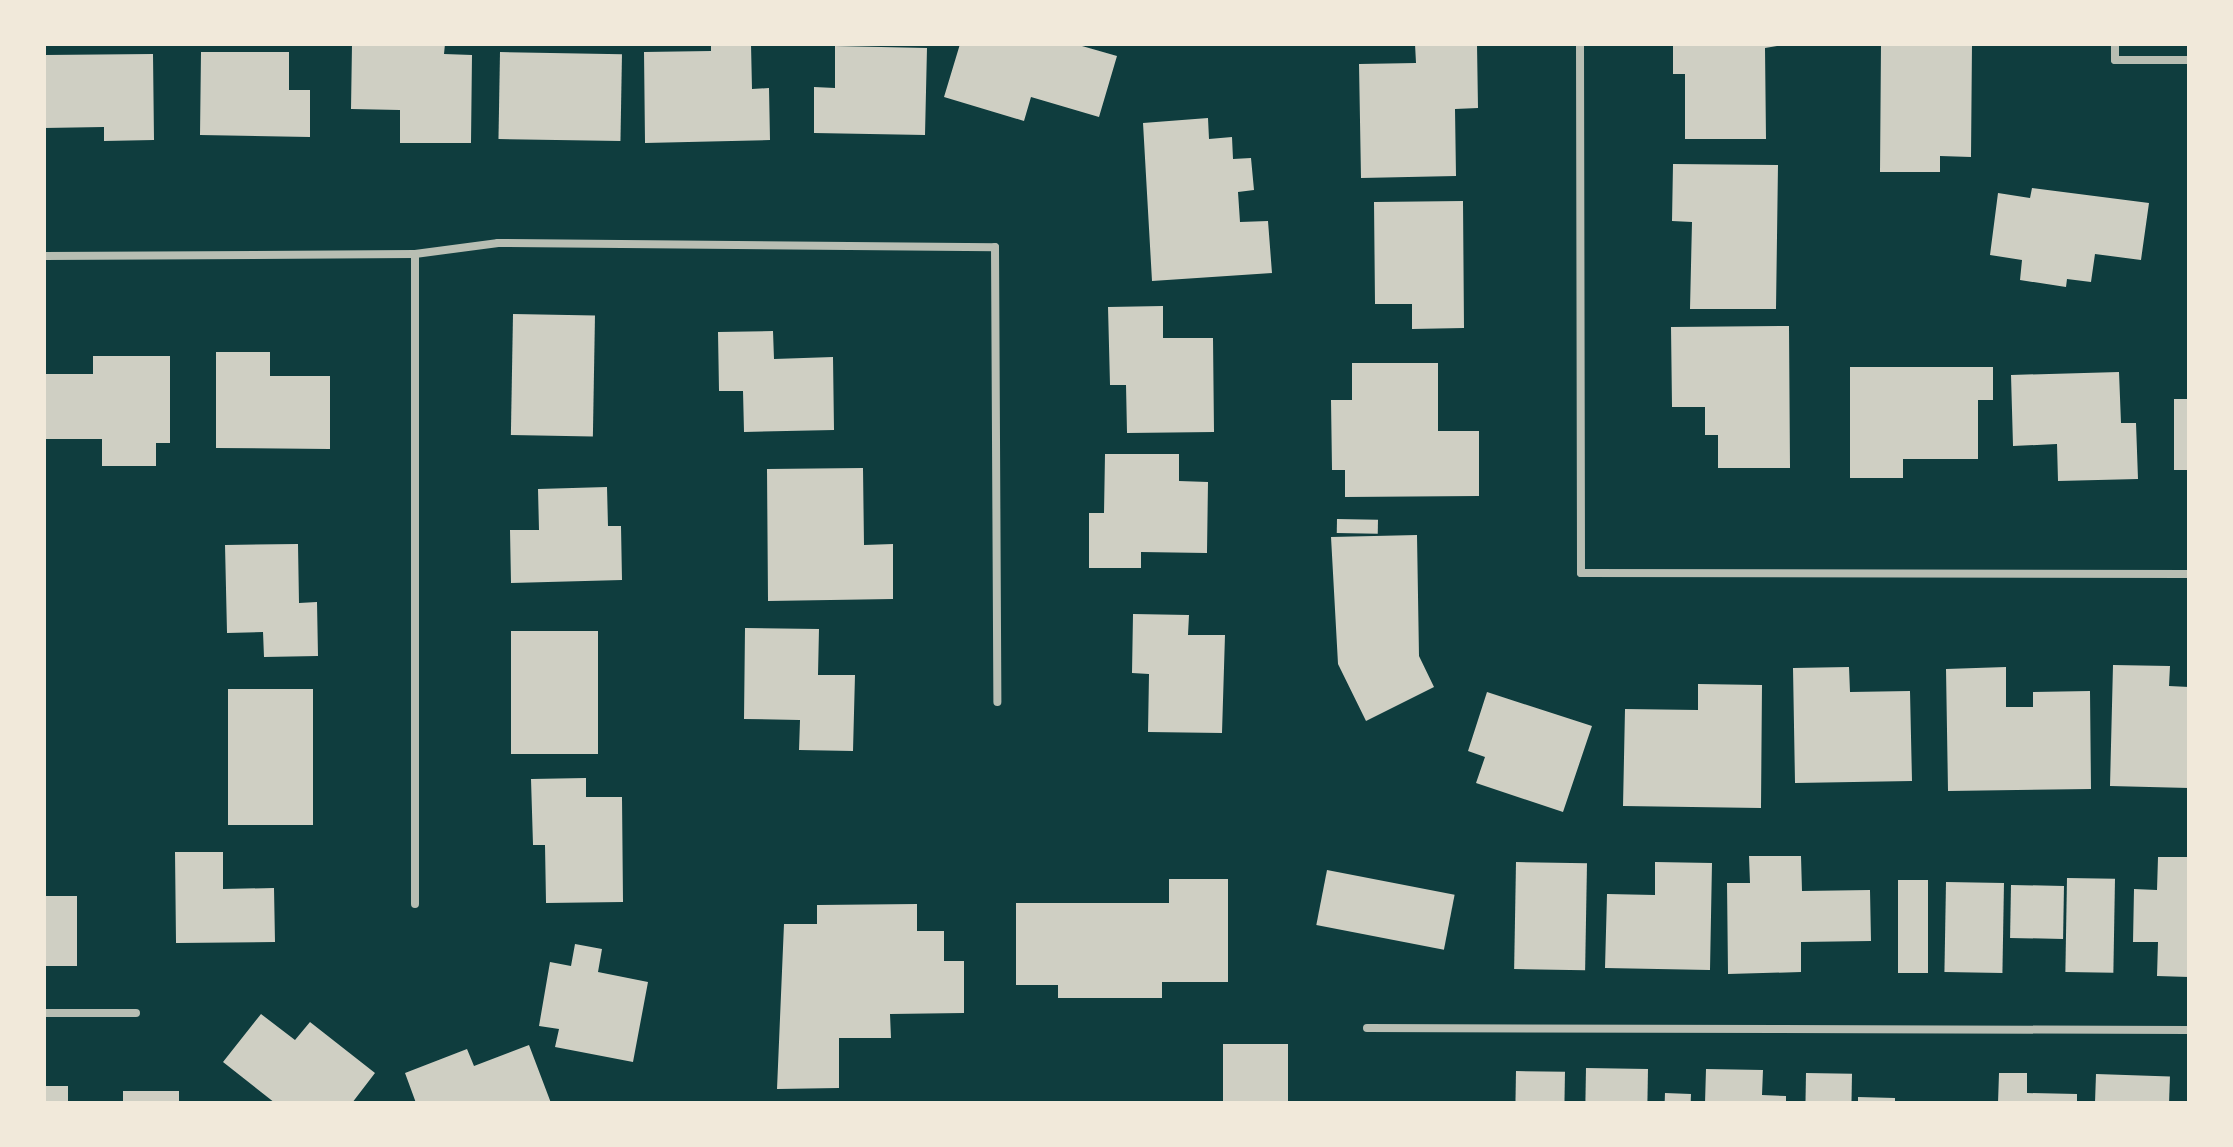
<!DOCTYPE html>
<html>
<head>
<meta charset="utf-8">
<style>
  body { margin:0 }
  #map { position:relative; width:2233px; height:1147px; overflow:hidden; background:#0f3d3e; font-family:"Noto Sans",sans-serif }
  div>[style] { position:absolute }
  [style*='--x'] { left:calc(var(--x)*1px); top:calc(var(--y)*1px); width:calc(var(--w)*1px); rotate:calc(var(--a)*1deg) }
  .building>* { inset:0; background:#cfcfc3; transform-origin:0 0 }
  .minor>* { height:8px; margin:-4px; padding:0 4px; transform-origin:4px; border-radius:4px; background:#b8beb3 }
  span { translate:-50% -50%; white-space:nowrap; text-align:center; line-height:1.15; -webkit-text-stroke:6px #f1e9da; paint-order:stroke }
  .frame { position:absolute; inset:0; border:46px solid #f1e9da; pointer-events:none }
</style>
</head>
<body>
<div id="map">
  <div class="building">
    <i style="clip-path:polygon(352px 44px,445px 44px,444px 54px,472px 55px,471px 143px,400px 143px,400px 110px,351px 109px)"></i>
    <i style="clip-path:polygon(711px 44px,751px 44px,752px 89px,769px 88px,770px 140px,645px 143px,644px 52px,711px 51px)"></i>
    <i style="clip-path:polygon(960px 44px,1075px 44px,1117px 56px,1099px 117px,1031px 97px,1024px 121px,944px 97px)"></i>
    <i style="clip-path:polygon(1415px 44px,1477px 44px,1478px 108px,1455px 109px,1456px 176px,1361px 178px,1359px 64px,1416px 63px)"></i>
    <i style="clip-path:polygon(1673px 44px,1790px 44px,1765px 48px,1766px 139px,1685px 139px,1685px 74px,1673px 74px)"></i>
    <i style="clip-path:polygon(1881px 44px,1972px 44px,1971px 157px,1940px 156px,1940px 172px,1880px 172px)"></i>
    <i style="clip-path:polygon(835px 46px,927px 48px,925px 135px,814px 133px,814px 87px,835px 88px)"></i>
    <i style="clip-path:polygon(201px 52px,289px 52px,289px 90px,310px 90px,310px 137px,200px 135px)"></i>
    <i style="left:500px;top:52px;width:122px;height:87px;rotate:1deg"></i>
    <i style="clip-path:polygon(153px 54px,154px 140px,104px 141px,104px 127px,44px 128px,44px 55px)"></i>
    <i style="clip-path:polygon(1208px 118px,1209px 139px,1232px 137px,1233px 159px,1251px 158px,1254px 190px,1238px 192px,1240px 222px,1268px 221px,1272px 273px,1152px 281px,1143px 123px)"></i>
    <i style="clip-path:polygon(1673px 164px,1778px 165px,1776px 309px,1690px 309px,1692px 222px,1672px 221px)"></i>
    <i style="clip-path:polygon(2032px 188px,2149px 203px,2141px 260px,2095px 254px,2091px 282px,2067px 279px,2066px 287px,2020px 280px,2022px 260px,1990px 255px,1998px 193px,2030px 198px)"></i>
    <i style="clip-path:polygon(1463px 201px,1464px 328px,1412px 329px,1412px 304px,1375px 304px,1374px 202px)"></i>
    <i style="clip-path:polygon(1163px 306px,1163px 338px,1213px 338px,1214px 432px,1127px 433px,1126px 385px,1110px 385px,1108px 307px)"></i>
    <i style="left:513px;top:314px;width:82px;height:121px;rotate:1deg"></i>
    <i style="clip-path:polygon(1789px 326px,1790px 468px,1718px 468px,1718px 435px,1705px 435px,1705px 407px,1672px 407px,1671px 327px)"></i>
    <i style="clip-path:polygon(773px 331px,774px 359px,833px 357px,834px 430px,744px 432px,743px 391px,719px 391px,718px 332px)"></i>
    <i style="clip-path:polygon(216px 352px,270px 352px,270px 376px,330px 376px,330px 449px,216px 448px)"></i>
    <i style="clip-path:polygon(93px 356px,170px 356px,170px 443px,156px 443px,156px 466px,102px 466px,102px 439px,44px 439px,44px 374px,93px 374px)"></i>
    <i style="clip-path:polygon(1352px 363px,1438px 363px,1438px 431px,1479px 431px,1479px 496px,1345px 497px,1345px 470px,1332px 470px,1331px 400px,1352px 400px)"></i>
    <i style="clip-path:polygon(1850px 367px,1993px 367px,1993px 400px,1978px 400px,1978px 459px,1903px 459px,1903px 478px,1850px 478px)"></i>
    <i style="clip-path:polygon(2119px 372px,2121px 423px,2136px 423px,2138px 479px,2058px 481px,2057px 444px,2013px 446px,2011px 375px)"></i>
    <i style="left:2174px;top:399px;width:15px;height:71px"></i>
    <i style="clip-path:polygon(1105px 454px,1179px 454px,1179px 481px,1208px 482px,1207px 553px,1141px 552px,1141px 568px,1089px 568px,1089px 513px,1104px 513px)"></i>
    <i style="clip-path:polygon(863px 468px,864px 545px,893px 544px,893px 599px,768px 601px,767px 469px)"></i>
    <i style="clip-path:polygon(607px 487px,608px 526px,621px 526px,622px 580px,511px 583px,510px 530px,539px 530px,538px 489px)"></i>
    <i style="left:1337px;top:519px;width:41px;height:14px;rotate:1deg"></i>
    <i style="clip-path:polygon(1417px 535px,1419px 656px,1434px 687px,1366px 721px,1338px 664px,1331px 537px)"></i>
    <i style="clip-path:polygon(298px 544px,299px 603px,317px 602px,318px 656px,264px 657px,263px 632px,227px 633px,225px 545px)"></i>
    <i style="clip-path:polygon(1133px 614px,1189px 615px,1188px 635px,1225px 635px,1222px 733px,1148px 732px,1149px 674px,1132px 673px)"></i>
    <i style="clip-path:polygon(745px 628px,819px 629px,818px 675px,855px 675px,853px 751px,799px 750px,800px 720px,744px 719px)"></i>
    <i style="left:598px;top:631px;width:123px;height:87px;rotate:90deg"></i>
    <i style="clip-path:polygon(2113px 665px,2170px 666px,2169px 686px,2189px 687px,2189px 788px,2110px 786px)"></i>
    <i style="clip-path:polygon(1849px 667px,1850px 692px,1910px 691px,1912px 781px,1795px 783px,1793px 668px)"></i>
    <i style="clip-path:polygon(2006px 667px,2006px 707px,2033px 707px,2033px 692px,2090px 691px,2091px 789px,1948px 791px,1946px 669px)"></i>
    <i style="clip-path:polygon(1698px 684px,1762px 685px,1761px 808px,1623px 806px,1625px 709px,1698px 710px)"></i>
    <i style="left:228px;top:689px;width:85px;height:136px"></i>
    <i style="clip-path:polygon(1487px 692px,1592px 726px,1563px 812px,1476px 783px,1485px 757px,1468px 751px)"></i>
    <i style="clip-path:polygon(586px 778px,586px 797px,622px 797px,623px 902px,546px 903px,545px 845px,533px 845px,531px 779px)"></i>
    <i style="clip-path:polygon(175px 852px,223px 852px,223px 889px,274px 888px,275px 942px,176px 943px)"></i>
    <i style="clip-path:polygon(1749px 856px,1801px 856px,1802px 891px,1870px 890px,1871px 941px,1801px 942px,1801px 972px,1728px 974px,1727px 883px,1750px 883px)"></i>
    <i style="clip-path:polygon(2158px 857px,2189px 857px,2189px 977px,2157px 976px,2158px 942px,2133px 942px,2134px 889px,2157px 890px)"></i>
    <i style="left:1516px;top:862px;width:71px;height:107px;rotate:1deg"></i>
    <i style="clip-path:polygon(1655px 862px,1712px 863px,1710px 970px,1605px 968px,1607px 894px,1655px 895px)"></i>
    <i style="left:1327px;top:870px;width:130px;height:56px;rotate:11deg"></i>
    <i style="left:2067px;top:878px;width:48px;height:94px;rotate:1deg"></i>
    <i style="clip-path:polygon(1169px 879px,1228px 879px,1228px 982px,1162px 982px,1162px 998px,1058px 998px,1058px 985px,1016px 985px,1016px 903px,1169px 903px)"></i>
    <i style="left:1898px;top:880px;width:30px;height:93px"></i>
    <i style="left:1946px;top:882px;width:58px;height:90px;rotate:1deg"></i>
    <i style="left:2011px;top:885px;width:53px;height:53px;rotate:1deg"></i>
    <i style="left:44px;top:896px;width:33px;height:70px"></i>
    <i style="clip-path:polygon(917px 904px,917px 931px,944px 931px,944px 961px,964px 961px,964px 1013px,890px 1014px,891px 1038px,839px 1038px,839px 1088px,777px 1089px,784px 924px,817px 924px,817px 905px)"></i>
    <i style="clip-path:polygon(575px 944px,602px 949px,598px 972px,648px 982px,633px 1062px,555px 1047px,559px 1029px,539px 1026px,550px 962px,571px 966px)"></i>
    <i style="clip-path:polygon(261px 1014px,295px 1040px,310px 1022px,375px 1073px,352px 1103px,275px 1103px,223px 1062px)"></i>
    <i style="left:1223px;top:1044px;width:65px;height:59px"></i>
    <i style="clip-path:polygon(529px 1045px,551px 1103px,416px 1103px,405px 1073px,467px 1049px,474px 1066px)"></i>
    <i style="left:1586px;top:1068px;width:62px;height:35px;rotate:1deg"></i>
    <i style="clip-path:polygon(1706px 1069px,1763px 1070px,1762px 1095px,1786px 1096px,1786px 1103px,1705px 1103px)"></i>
    <i style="left:1516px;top:1071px;width:49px;height:32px;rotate:1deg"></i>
    <i style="left:1806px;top:1073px;width:46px;height:30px;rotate:1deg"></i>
    <i style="clip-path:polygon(1999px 1073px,2027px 1073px,2027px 1093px,2077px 1094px,2077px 1103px,1998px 1103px)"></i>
    <i style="left:2096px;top:1074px;width:74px;height:29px;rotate:2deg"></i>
    <i style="left:44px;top:1086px;width:24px;height:17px"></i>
    <i style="left:123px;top:1091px;width:56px;height:12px"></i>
    <i style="left:1665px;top:1093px;width:26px;height:10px;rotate:2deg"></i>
    <i style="clip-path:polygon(1858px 1097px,1895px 1098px,1895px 1103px,1858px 1103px)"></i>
  </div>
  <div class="minor">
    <i style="--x:1580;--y:44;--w:529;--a:89.89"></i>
    <i style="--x:1581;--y:573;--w:608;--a:0.09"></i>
    <i style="--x:2115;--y:44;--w:16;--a:90"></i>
    <i style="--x:2115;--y:60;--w:74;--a:0"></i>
    <i style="--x:415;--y:254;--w:650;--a:90"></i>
    <i style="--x:44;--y:256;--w:371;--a:-0.3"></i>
    <i style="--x:415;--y:254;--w:84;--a:-7.5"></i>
    <i style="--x:498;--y:243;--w:497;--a:0.5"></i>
    <i style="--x:995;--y:247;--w:455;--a:89.7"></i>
    <i style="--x:44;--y:1013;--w:92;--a:0"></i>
    <i style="--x:1367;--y:1028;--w:822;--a:0.14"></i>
  </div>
  <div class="frame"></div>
</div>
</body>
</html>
